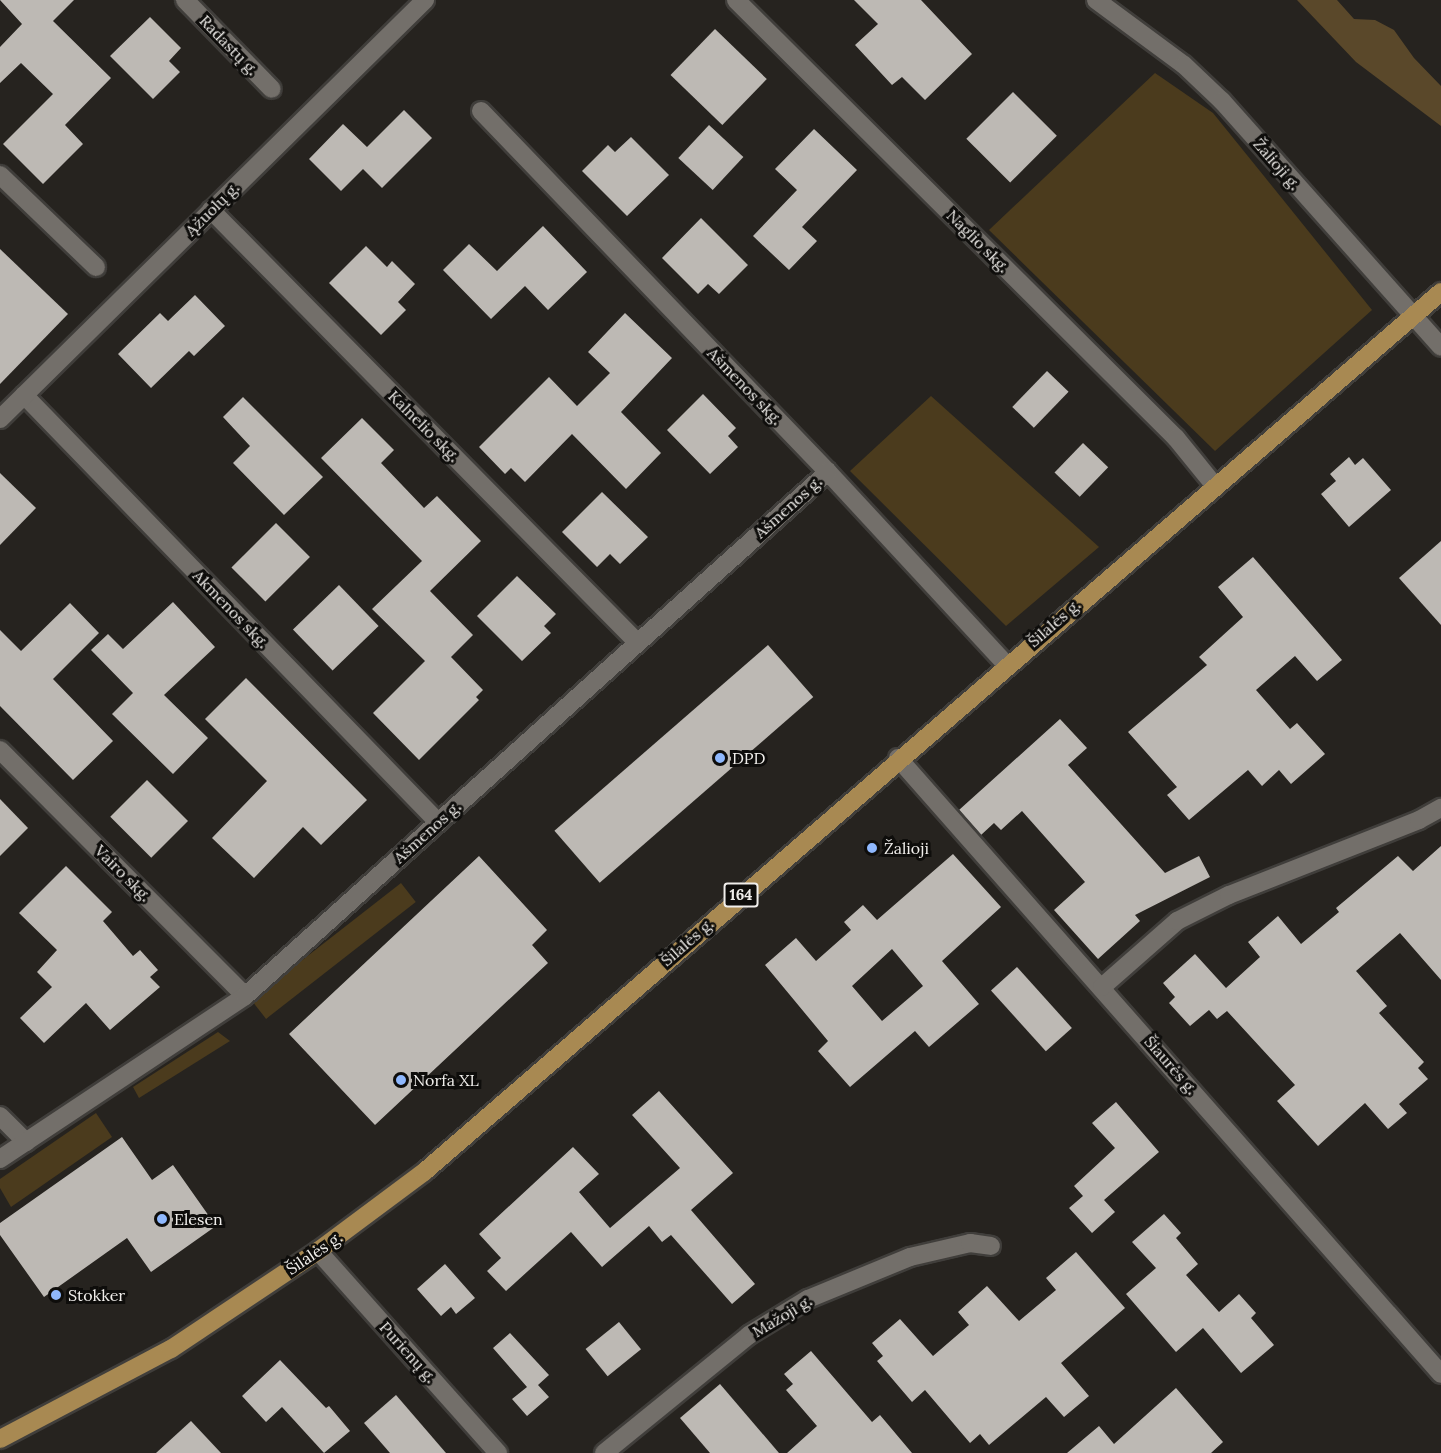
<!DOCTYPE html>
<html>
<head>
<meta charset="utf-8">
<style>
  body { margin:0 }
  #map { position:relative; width:1441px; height:1453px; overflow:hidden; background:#26231f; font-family:Lora,serif }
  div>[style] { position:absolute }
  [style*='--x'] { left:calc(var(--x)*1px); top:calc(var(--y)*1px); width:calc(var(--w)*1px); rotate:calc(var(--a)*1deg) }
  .green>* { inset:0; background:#4b3b1d; transform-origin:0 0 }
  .forest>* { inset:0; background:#5a482a }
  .building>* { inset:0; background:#bdb9b4; transform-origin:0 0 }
  .roads { filter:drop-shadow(2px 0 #403e3b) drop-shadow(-2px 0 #403e3b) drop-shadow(0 2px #403e3b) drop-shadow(0 -2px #403e3b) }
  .street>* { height:18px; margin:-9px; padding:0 9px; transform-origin:9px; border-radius:9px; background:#736f6a }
  .primary>* { height:18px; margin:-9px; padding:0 9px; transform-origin:9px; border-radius:9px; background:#a88952 }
  .dots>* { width:16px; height:16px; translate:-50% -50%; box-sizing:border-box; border:3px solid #0e0d0b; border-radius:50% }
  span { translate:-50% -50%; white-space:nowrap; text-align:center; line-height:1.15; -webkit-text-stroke:6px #0e0d0b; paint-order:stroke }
  .shield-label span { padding:2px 4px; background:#0e0d0b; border:2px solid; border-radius:4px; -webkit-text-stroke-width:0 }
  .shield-label { font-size:15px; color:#f0eeeb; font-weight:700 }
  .street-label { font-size:16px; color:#f0eeeb }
  .poi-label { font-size:16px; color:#f0eeeb }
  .left { translate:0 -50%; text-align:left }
</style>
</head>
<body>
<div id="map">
  <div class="green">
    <i style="clip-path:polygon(1155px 73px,1213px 113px,1372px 310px,1215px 451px,989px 230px)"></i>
    <i style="clip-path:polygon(931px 396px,1099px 547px,1006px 626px,850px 471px)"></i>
    <i style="left:401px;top:883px;width:24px;height:190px;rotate:52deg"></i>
    <i style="clip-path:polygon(218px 1032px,230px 1041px,139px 1098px,133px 1087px)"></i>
    <i style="clip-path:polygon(96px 1113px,112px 1137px,11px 1207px,0 1188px,0 1179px)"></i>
  </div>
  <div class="forest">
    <i style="clip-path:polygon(1297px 0,1337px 0,1354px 19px,1375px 20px,1394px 30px,1414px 58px,1441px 86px,1441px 126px,1356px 62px)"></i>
  </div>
  <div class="building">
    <i style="clip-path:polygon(0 0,74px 0,53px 21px,111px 78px,65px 125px,83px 144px,43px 184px,3px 144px,53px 94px,21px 63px,0 83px,0 47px,22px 24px)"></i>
    <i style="clip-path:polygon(854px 0,921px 0,972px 54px,925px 100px,902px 77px,892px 85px,855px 45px,878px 24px)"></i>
    <i style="clip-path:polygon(150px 17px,181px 48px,169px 61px,180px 72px,153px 99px,110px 56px)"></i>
    <i style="left:715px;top:29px;width:72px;height:64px;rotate:44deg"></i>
    <i style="left:1013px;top:92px;width:62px;height:66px;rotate:45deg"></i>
    <i style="clip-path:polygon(404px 110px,432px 138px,382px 188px,363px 169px,341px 191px,309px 159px,343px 124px,367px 147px)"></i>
    <i style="left:709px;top:125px;width:47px;height:45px;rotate:43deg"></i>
    <i style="clip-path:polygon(814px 129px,857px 170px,802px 227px,817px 241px,789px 270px,753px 236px,797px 190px,775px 169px)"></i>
    <i style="clip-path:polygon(631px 137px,669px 175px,627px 216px,582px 171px,608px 145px,615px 152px)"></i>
    <i style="clip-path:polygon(701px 218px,748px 265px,719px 294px,708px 284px,698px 294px,662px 258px)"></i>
    <i style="clip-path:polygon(543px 226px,587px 272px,548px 310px,525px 286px,491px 319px,443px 270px,469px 244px,497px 271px)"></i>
    <i style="clip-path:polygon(366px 246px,387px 267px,392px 261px,415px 284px,398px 302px,406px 310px,381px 335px,329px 283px)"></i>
    <i style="clip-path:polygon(0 249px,68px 314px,0 384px)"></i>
    <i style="clip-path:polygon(195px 295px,225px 326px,194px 356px,189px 351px,151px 388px,118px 354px,160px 313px,168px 321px)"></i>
    <i style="clip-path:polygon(625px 313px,672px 358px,621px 412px,661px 453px,626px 489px,572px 434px,525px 482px,511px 468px,505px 474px,479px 447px,549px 377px,577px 406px,610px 373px,588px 352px)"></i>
    <i style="left:1047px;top:371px;width:30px;height:50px;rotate:44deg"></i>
    <i style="clip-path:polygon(703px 394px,736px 428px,728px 436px,738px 447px,710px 474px,667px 430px)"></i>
    <i style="clip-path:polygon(243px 397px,323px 477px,284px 515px,233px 463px,250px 446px,223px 417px)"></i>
    <i style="clip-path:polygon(362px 418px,394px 450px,381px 463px,424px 508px,437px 496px,481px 541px,430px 591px,473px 635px,451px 657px,483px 690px,476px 697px,479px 700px,419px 760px,373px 713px,425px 661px,372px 609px,422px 561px,321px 458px)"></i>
    <i style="left:1083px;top:443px;width:35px;height:41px;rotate:44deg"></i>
    <i style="clip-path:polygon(1349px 457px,1355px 465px,1363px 458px,1391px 490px,1349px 527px,1321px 494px,1336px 481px,1330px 474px)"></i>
    <i style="clip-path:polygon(0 473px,36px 508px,0 545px)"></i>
    <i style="clip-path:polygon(602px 492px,648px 537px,620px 564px,610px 554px,597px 567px,562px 532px)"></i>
    <i style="left:276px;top:523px;width:48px;height:63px;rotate:45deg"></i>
    <i style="clip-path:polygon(1441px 541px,1441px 625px,1399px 578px)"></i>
    <i style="clip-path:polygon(1253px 557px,1342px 660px,1317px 681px,1295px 656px,1256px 690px,1290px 729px,1297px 723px,1325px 754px,1291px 784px,1279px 770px,1262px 786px,1248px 770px,1189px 820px,1167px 795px,1177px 787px,1128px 732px,1207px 665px,1199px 657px,1243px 617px,1218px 587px)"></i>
    <i style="clip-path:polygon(517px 576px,556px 614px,544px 626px,551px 633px,522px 661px,477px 616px)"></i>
    <i style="left:339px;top:585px;width:57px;height:64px;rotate:46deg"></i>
    <i style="clip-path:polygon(173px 602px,215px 647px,164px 695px,208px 738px,173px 774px,112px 714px,133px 693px,91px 650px,108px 634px,123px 649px)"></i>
    <i style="clip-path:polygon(70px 603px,99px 633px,53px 679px,113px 741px,73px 780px,0 706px,0 630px,21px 651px)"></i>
    <i style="left:768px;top:645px;width:69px;height:283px;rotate:49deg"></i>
    <i style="clip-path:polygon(246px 678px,367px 800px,321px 845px,303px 827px,254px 878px,212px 838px,267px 781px,205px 719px)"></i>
    <i style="clip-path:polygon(1060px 719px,1087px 748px,1068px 765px,1165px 873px,1199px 856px,1210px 877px,1135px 915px,1140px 921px,1098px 959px,1054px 910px,1085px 882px,1022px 811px,1001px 830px,994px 823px,981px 835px,959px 810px)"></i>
    <i style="left:147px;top:780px;width:58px;height:52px;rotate:45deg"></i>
    <i style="clip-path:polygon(0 799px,28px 828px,0 856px)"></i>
    <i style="clip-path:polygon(1441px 846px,1441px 980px,1400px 933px,1356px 971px,1387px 1006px,1379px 1013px,1424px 1062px,1418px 1068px,1428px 1079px,1399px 1104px,1407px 1113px,1388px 1129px,1365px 1103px,1318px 1146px,1277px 1101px,1295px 1085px,1227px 1011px,1217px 1019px,1209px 1010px,1190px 1026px,1169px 1003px,1175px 997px,1163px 983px,1195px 954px,1226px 988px,1260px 957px,1248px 942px,1278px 916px,1301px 944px,1339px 912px,1336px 908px,1398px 856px,1413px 871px)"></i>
    <i style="clip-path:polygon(evenodd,953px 854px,1001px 907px,942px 961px,979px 1004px,929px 1047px,915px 1031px,850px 1087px,818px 1051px,828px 1041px,765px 965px,796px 938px,816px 961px,851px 930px,844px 922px,863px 905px,877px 920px,953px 854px,892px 949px,923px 986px,882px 1021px,852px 986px,892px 949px)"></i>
    <i style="clip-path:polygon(479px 856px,547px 930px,532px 945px,548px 963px,375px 1125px,289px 1034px)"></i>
    <i style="clip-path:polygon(66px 866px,112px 912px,103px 921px,133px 956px,140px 950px,158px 970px,150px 977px,160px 987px,110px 1030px,86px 1003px,44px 1043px,20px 1018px,52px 987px,37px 972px,57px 950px,19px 913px)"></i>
    <i style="left:1017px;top:967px;width:82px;height:35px;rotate:48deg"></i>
    <i style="clip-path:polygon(659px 1091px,733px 1173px,691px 1210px,755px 1284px,732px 1304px,671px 1235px,662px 1242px,649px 1226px,602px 1267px,571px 1232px,506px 1291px,487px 1271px,501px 1258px,479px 1234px,573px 1147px,599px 1174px,579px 1192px,610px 1228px,680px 1168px,632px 1115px)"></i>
    <i style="clip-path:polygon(1116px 1102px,1159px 1152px,1104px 1200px,1115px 1212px,1092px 1233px,1069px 1208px,1083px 1196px,1074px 1186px,1115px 1148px,1092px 1123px)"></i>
    <i style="clip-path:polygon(122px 1137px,152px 1180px,173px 1165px,216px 1226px,151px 1272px,127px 1238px,44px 1297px,0 1235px,0 1223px)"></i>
    <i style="clip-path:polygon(1164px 1214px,1181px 1233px,1176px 1238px,1198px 1264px,1186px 1275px,1219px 1312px,1239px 1294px,1256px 1313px,1251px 1318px,1274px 1345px,1241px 1373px,1203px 1328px,1176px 1352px,1126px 1294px,1156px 1268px,1132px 1242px)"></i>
    <i style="clip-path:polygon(1076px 1252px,1125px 1308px,1061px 1363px,1089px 1396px,1064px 1417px,1046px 1397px,989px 1445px,980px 1434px,970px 1443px,925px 1390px,912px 1402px,877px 1361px,883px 1356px,872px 1343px,900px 1319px,933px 1356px,969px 1325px,958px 1312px,987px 1286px,1019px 1321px,1056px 1290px,1046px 1278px)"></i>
    <i style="clip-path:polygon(445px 1264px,475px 1298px,456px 1314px,451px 1307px,441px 1316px,417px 1289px)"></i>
    <i style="left:619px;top:1322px;width:35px;height:43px;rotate:51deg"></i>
    <i style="clip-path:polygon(510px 1333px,549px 1375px,538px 1385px,549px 1397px,527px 1416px,512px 1399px,527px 1387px,493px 1348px)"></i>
    <i style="clip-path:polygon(811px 1351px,872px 1422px,880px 1415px,912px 1453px,787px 1453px,817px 1426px,786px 1390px,793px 1384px,784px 1374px)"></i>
    <i style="clip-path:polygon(280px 1360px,326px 1408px,329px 1406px,350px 1431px,324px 1453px,282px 1407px,266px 1422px,242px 1396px)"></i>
    <i style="clip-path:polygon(720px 1384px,779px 1453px,710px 1453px,680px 1418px)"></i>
    <i style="clip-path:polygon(1176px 1388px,1223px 1442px,1211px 1453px,1067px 1453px,1099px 1426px,1114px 1444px)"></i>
    <i style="clip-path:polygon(396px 1395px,446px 1453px,390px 1453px,364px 1423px)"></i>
    <i style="clip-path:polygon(191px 1421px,221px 1453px,156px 1453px)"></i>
  </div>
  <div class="roads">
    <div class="street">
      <i style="--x:185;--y:0;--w:124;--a:45.7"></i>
      <i style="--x:736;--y:0;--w:621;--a:44.87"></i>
      <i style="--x:1176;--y:438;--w:62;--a:50.9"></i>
      <i style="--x:1096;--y:0;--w:109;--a:36.5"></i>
      <i style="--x:1184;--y:65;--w:52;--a:43.5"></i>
      <i style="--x:1222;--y:101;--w:329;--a:48.3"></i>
      <i style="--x:481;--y:111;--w:501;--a:46.13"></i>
      <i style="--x:828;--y:472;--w:262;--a:47.2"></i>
      <i style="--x:0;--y:175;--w:133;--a:43.8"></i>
      <i style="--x:211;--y:210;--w:607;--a:45.4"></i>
      <i style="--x:24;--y:395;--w:595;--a:45.89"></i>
      <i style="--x:0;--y:419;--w:597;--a:-44.59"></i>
      <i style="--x:0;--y:750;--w:347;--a:45.1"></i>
      <i style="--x:898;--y:758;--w:821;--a:48.6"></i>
      <i style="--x:1102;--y:987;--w:100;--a:-41.3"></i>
      <i style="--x:1177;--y:921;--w:58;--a:-26.6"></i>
      <i style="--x:1229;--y:895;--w:204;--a:-21.5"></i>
      <i style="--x:1419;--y:820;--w:25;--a:-29"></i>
      <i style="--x:0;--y:1116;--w:37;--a:45"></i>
      <i style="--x:0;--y:1159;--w:294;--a:-33.6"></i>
      <i style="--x:245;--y:996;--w:784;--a:-41.95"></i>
      <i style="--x:318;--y:1251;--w:271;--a:48.3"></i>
      <i style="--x:604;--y:1453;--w:187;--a:-39.1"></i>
      <i style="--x:749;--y:1335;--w:69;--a:-31.4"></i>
      <i style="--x:808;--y:1299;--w:110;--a:-22.4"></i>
      <i style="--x:910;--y:1257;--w:62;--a:-13.1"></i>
      <i style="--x:970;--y:1243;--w:21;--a:8"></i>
    </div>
    <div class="primary">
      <i style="--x:0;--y:1439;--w:193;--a:-27.8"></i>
      <i style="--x:171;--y:1349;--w:177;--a:-33.7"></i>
      <i style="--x:318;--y:1251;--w:132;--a:-36.7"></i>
      <i style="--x:424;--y:1172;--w:1345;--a:-40.87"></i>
    </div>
  </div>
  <div class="dots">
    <i style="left:720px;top:758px;background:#8fb8fd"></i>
    <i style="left:872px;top:848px;background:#8fb8fd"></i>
    <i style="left:401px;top:1080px;background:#8fb8fd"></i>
    <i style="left:162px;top:1219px;background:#8fb8fd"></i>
    <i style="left:56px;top:1295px;background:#8fb8fd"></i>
  </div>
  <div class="shield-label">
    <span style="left:741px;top:895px">164</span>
  </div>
  <div class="street-label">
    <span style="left:229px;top:45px;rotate:46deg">Radastų g.</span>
    <span style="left:1277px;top:164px;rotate:49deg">Žalioji g.</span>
    <span style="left:212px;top:209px;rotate:-45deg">Ąžuolų g.</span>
    <span style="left:978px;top:241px;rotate:45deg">Naglio skg.</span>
    <span style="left:745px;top:386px;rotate:46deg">Ašmenos skg.</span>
    <span style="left:424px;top:426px;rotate:45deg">Kalnelio skg.</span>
    <span style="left:788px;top:507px;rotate:-42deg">Ašmenos g.</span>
    <span style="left:231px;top:609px;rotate:46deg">Akmenos skg.</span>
    <span style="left:1054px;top:623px;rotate:-41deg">Šilalės g.</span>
    <span style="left:427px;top:832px;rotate:-42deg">Ašmenos g.</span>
    <span style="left:123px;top:873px;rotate:45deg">Vairo skg.</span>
    <span style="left:687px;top:942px;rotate:-41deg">Šilalės g.</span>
    <span style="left:1171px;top:1065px;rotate:49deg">Šiaurės g.</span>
    <span style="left:314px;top:1253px;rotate:-34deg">Šilalės g.</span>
    <span style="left:782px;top:1316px;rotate:-31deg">Mažoji g.</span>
    <span style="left:408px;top:1352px;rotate:48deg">Purienų g.</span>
  </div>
  <div class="poi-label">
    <span class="left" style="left:732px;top:758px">DPD</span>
    <span class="left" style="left:884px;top:848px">Žalioji</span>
    <span class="left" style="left:413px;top:1080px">Norfa XL</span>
    <span class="left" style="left:174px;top:1219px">Elesen</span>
    <span class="left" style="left:68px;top:1295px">Stokker</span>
  </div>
</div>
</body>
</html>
